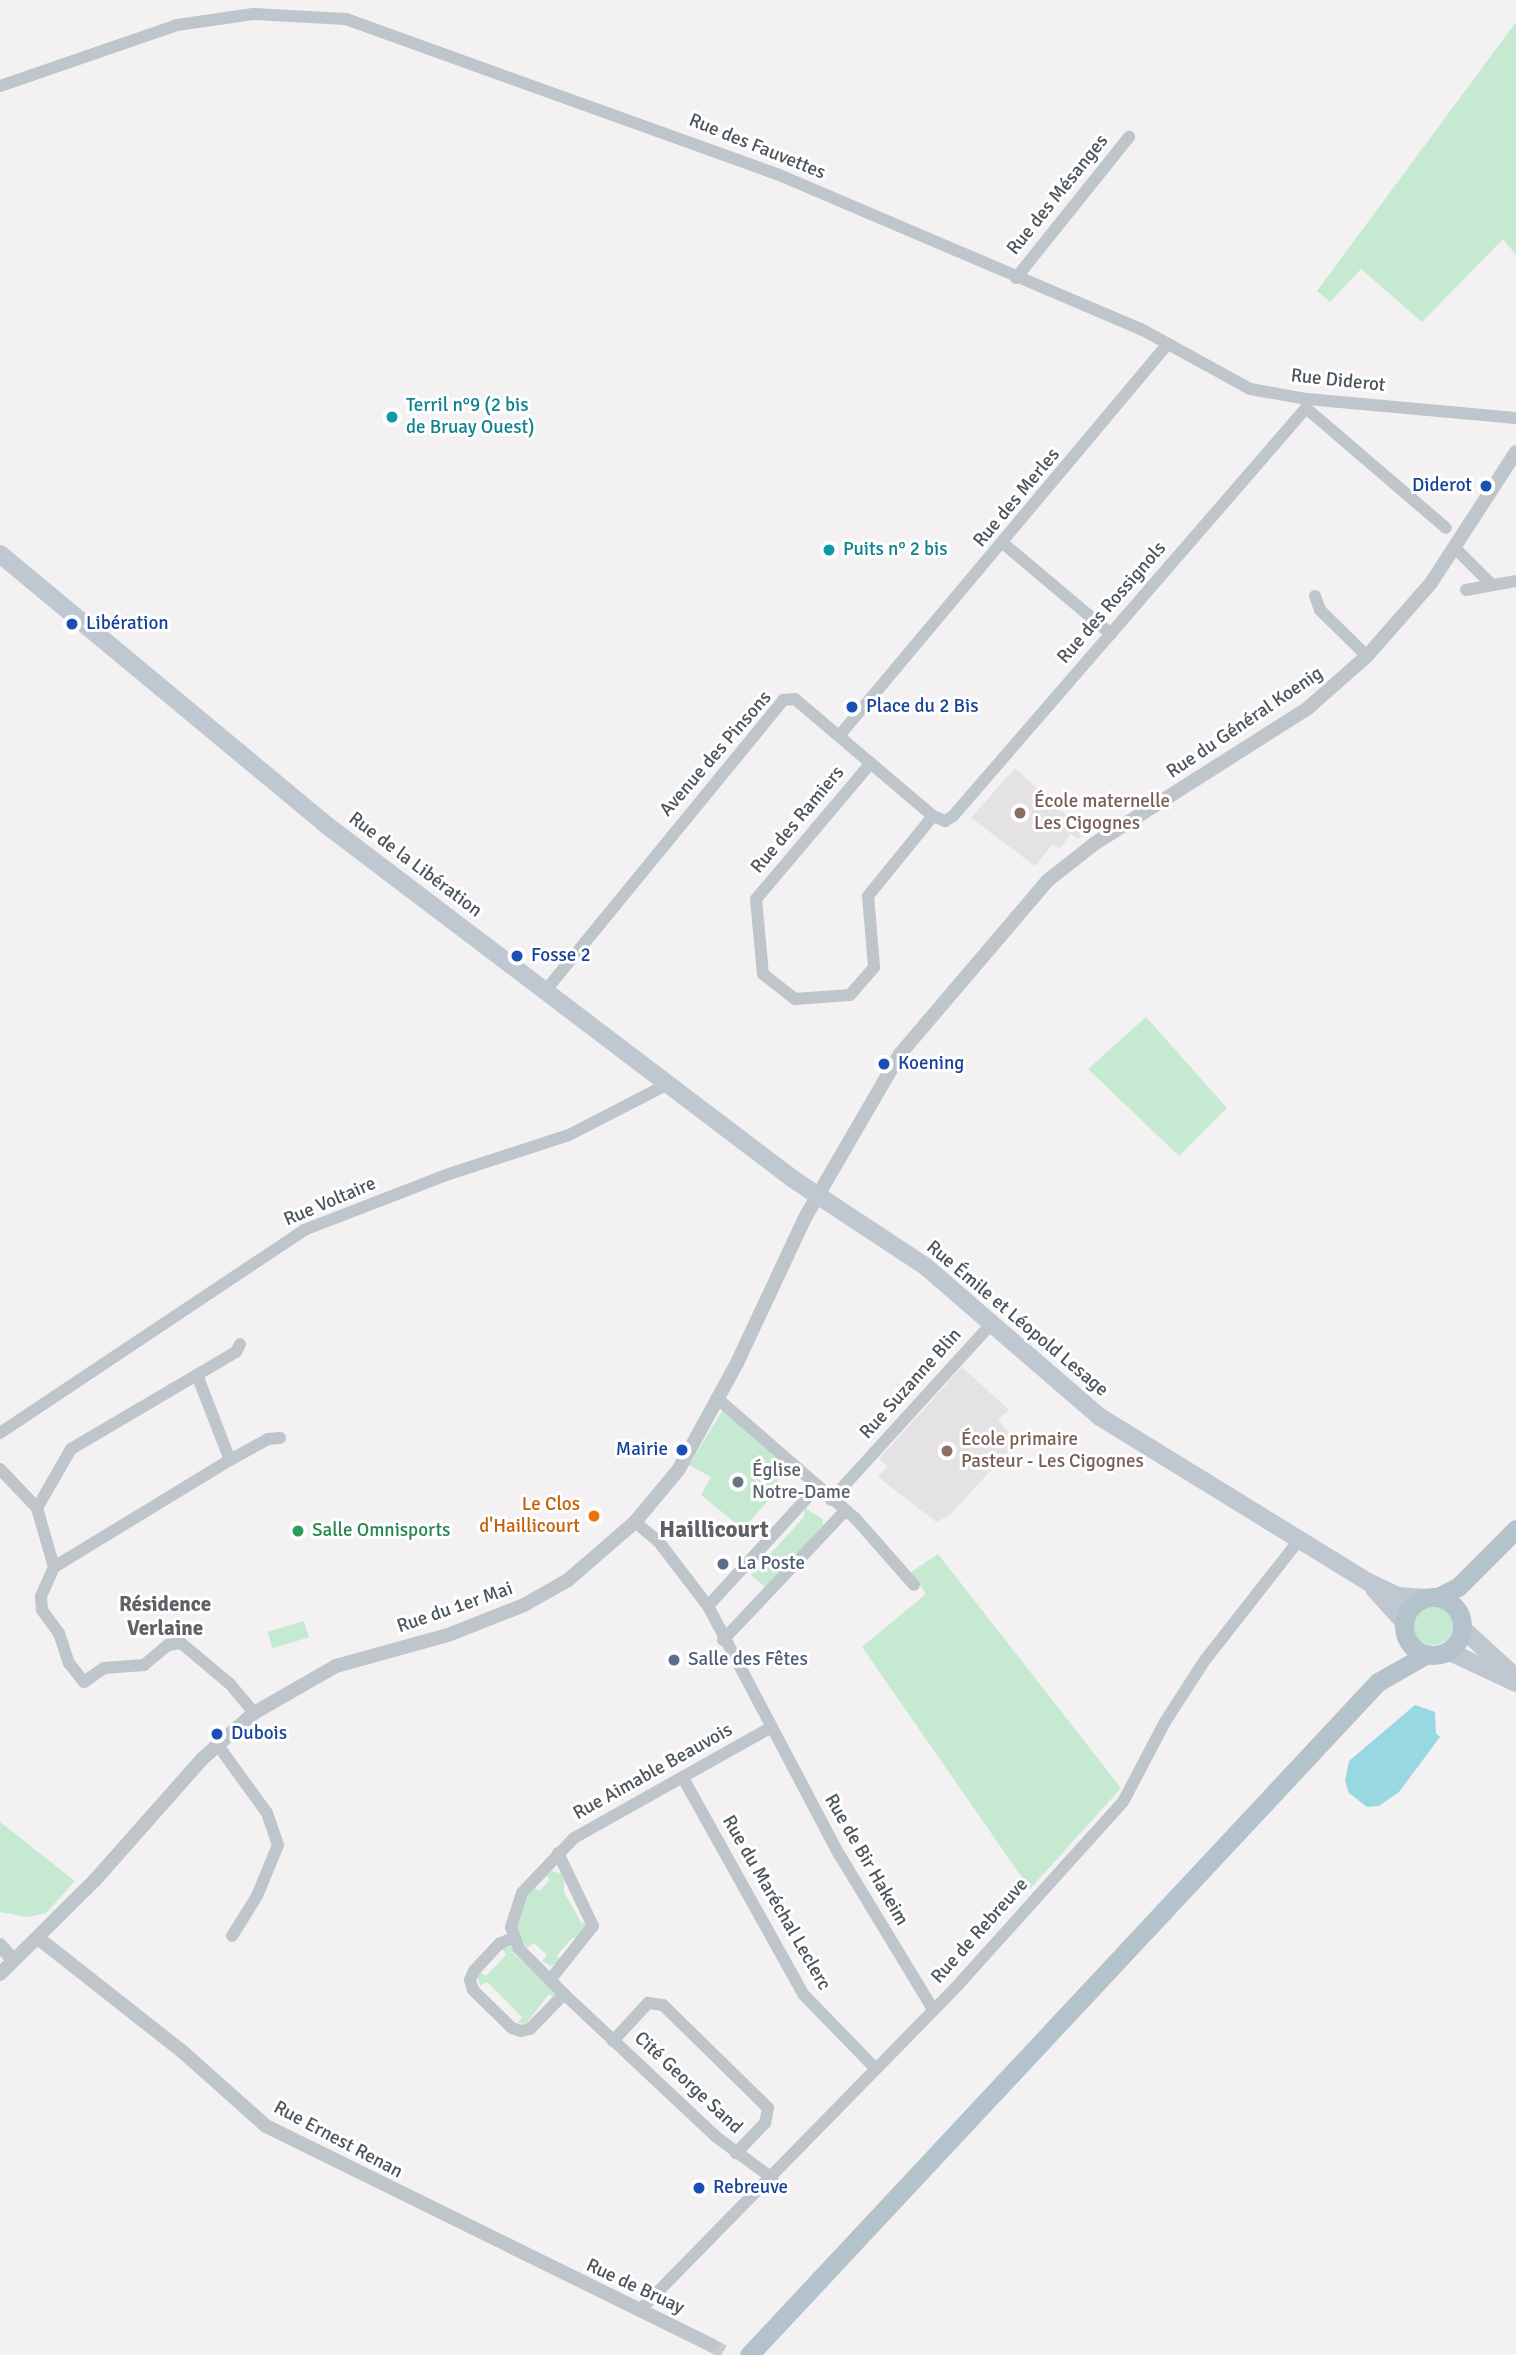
<!DOCTYPE html>
<html>
<head>
<meta charset="utf-8">
<style>
  body { margin:0 }
  #map { position:relative; width:1516px; height:2355px; overflow:hidden; background:#f3f1f1; font-family:Signika,sans-serif }
  div>[style] { position:absolute }
  [style*='--x'] { left:calc(var(--x)*1px); top:calc(var(--y)*1px); width:calc(var(--w)*1px); rotate:calc(var(--a)*1deg) }
  .education>* { inset:0; background:#e4e2e2 }
  .green>* { inset:0; background:#c5ead1; transform-origin:0 0 }
  .round { border-radius:50% }
  .water>* { inset:0; background:#98d8e2 }
  .tertiary-tunnel>* { height:14px; margin-top:-7px; transform-origin:0; background:repeating-linear-gradient(90deg,#c9cacc 0 14px,transparent 0 21px) }
  .minor>* { height:12px; margin:-6px; padding:0 6px; transform-origin:6px; border-radius:6px; background:#bec6cb }
  .tertiary>* { height:14px; margin:-7px; padding:0 7px; transform-origin:7px; border-radius:7px; background:#bec6cb }
  .secondary>* { height:18px; margin:-9px; padding:0 9px; transform-origin:9px; border-radius:9px; background:#bfc8d0 }
  .primary>* { height:19px; margin:-9.5px; padding:0 9.5px; transform-origin:9.5px; border-radius:9.5px; background:#b4c2cc }
  .primary>.ring { margin:-9.5px; padding:0; box-sizing:content-box; background:none; border:19px solid #b4c2cc; border-radius:50% }
  .dots>* { width:19px; height:19px; translate:-50% -50%; box-sizing:border-box; border:4px solid #fff; border-radius:50% }
  span { translate:-50% -50%; white-space:nowrap; text-align:center; line-height:1.15; -webkit-text-stroke:6px #fff; paint-order:stroke }
  .street-label { font-size:19px; color:#4b555c }
  .culture-label { font-size:19px; color:#0d838f }
  .left { translate:0 -50%; text-align:left }
  .transit-label { font-size:19px; color:#164399 }
  .right { translate:-100% -50%; text-align:right }
  .education-label { font-size:19px; color:#785e54 }
  .worship-label { font-size:19px; color:#5b616d }
  .food-label { font-size:19px; color:#c56008 }
  .leisure-label { font-size:19px; color:#27864d }
  .service-label { font-size:19px; color:#4e5e75 }
  .neighbourhood-label { font-size:21px; color:#5e6165; font-weight:700 }
  .quarter-label { font-size:23px; color:#5e6165; font-weight:700 }
</style>
</head>
<body>
<div id="map">
  <div class="education">
    <i style="clip-path:polygon(1015px 768px,1086px 833px,1078px 839px,1071px 834px,1060px 848px,1053px 844px,1035px 866px,971px 818px)"></i>
    <i style="clip-path:polygon(962px 1367px,1009px 1410px,998px 1419px,1016px 1443px,949px 1516px,936px 1522px,878px 1477px,888px 1466px,879px 1459px)"></i>
  </div>
  <div class="green">
    <i style="clip-path:polygon(1516px 22px,1516px 255px,1503px 239px,1422px 322px,1361px 269px,1330px 302px,1317px 291px)"></i>
    <i style="clip-path:polygon(1146px 1017px,1227px 1108px,1179px 1156px,1088px 1069px)"></i>
    <i style="clip-path:polygon(724px 1408px,784px 1460px,774px 1472px,781px 1486px,743px 1529px,701px 1495px,711px 1477px,689px 1465px)"></i>
    <i style="clip-path:polygon(805px 1508px,823px 1519px,823px 1526px,765px 1587px,751px 1575px,804px 1517px)"></i>
    <i style="clip-path:polygon(938px 1554px,1121px 1788px,1030px 1889px,862px 1647px,926px 1594px,911px 1572px)"></i>
    <i class="round" style="left:1413px;top:1605px;width:40px;height:40px"></i>
    <i style="left:304px;top:1621px;width:17px;height:38px;rotate:73deg"></i>
    <i style="clip-path:polygon(0 1822px,75px 1881px,46px 1913px,27px 1917px,0 1912px)"></i>
    <i style="clip-path:polygon(551px 1871px,564px 1874px,564px 1892px,582px 1924px,587px 1920px,584px 1938px,572px 1938px,556px 1957px,562px 1959px,551px 1966px,542px 1961px,547px 1955px,534px 1943px,527px 1948px,518px 1934px,517px 1920px,532px 1886px,539px 1891px,550px 1880px,545px 1874px)"></i>
    <i style="clip-path:polygon(513px 1946px,513px 1953px,555px 1992px,555px 1998px,549px 1994px,526px 2024px,518px 2023px,522px 2017px,487px 1982px,480px 1986px,478px 1977px,480px 1972px,486px 1976px,506px 1955px,502px 1949px)"></i>
  </div>
  <div class="water">
    <i style="clip-path:polygon(1415px 1705px,1435px 1712px,1436px 1733px,1440px 1737px,1399px 1792px,1379px 1806px,1367px 1807px,1349px 1793px,1345px 1781px,1349px 1761px)"></i>
  </div>
  <div class="tertiary-tunnel">
    <i style="--x:711;--y:2345;--w:21;--a:29"></i>
  </div>
  <div class="minor">
    <i style="--x:0;--y:86;--w:187;--a:-19"></i>
    <i style="--x:177;--y:25;--w:77;--a:-8.2"></i>
    <i style="--x:253;--y:14;--w:93;--a:3.1"></i>
    <i style="--x:346;--y:19;--w:458;--a:19.8"></i>
    <i style="--x:777;--y:174;--w:396;--a:23.1"></i>
    <i style="--x:1141;--y:329;--w:124;--a:28.8"></i>
    <i style="--x:1250;--y:389;--w:58;--a:10"></i>
    <i style="--x:1307;--y:399;--w:210;--a:5.2"></i>
    <i style="--x:1016;--y:278;--w:181;--a:-51.3"></i>
    <i style="--x:1306;--y:408;--w:184;--a:40.6"></i>
    <i style="--x:1004;--y:544;--w:140;--a:40.1"></i>
    <i style="--x:1455;--y:548;--w:52;--a:45"></i>
    <i style="--x:1466;--y:590;--w:51;--a:-10.2"></i>
    <i style="--x:1315;--y:596;--w:15;--a:70"></i>
    <i style="--x:1320;--y:610;--w:66;--a:44.4"></i>
    <i style="--x:839;--y:736;--w:509;--a:-50.02"></i>
    <i style="--x:871;--y:763;--w:178;--a:130.2"></i>
    <i style="--x:756;--y:899;--w:75;--a:84.7"></i>
    <i style="--x:763;--y:974;--w:41;--a:38"></i>
    <i style="--x:795;--y:999;--w:55;--a:-4.2"></i>
    <i style="--x:850;--y:995;--w:37;--a:-49"></i>
    <i style="--x:874;--y:967;--w:71;--a:-94.8"></i>
    <i style="--x:868;--y:896;--w:103;--a:-50.9"></i>
    <i style="--x:546;--y:990;--w:375;--a:-50.7"></i>
    <i style="--x:783;--y:700;--w:12;--a:-5"></i>
    <i style="--x:795;--y:699;--w:181;--a:40.3"></i>
    <i style="--x:933;--y:816;--w:13;--a:23"></i>
    <i style="--x:945;--y:821;--w:9;--a:-32"></i>
    <i style="--x:953;--y:816;--w:540;--a:-49.13"></i>
    <i style="--x:197;--y:1375;--w:91;--a:68.8"></i>
    <i style="--x:718;--y:1399;--w:181;--a:41"></i>
    <i style="--x:855;--y:1518;--w:89;--a:48.6"></i>
    <i style="--x:0;--y:1433;--w:366;--a:-33.7"></i>
    <i style="--x:304;--y:1230;--w:155;--a:-21.1"></i>
    <i style="--x:449;--y:1174;--w:126;--a:-18"></i>
    <i style="--x:569;--y:1135;--w:111;--a:-27.3"></i>
    <i style="--x:0;--y:1469;--w:54;--a:46.5"></i>
    <i style="--x:37;--y:1508;--w:61;--a:73.9"></i>
    <i style="--x:54;--y:1567;--w:32;--a:114"></i>
    <i style="--x:41;--y:1596;--w:14;--a:86"></i>
    <i style="--x:42;--y:1610;--w:29;--a:54"></i>
    <i style="--x:59;--y:1633;--w:32;--a:72"></i>
    <i style="--x:69;--y:1663;--w:24;--a:52"></i>
    <i style="--x:84;--y:1682;--w:24;--a:-35"></i>
    <i style="--x:104;--y:1668;--w:40;--a:-4.3"></i>
    <i style="--x:144;--y:1665;--w:31;--a:-40"></i>
    <i style="--x:168;--y:1645;--w:13;--a:-9"></i>
    <i style="--x:181;--y:1643;--w:64;--a:39.9"></i>
    <i style="--x:230;--y:1684;--w:38;--a:50"></i>
    <i style="--x:831;--y:1500;--w:238;--a:-47.7"></i>
    <i style="--x:37;--y:1508;--w:68;--a:-60"></i>
    <i style="--x:71;--y:1449;--w:191;--a:-30.5"></i>
    <i style="--x:236;--y:1352;--w:9;--a:-63"></i>
    <i style="--x:635;--y:1522;--w:31;--a:40"></i>
    <i style="--x:659;--y:1542;--w:81;--a:52.6"></i>
    <i style="--x:708;--y:1606;--w:280;--a:62.2"></i>
    <i style="--x:839;--y:1854;--w:181;--a:58.8"></i>
    <i style="--x:54;--y:1567;--w:206;--a:-31.3"></i>
    <i style="--x:230;--y:1460;--w:43;--a:-28.9"></i>
    <i style="--x:268;--y:1439;--w:12;--a:-5"></i>
    <i style="--x:708;--y:1606;--w:161;--a:-47.5"></i>
    <i style="--x:723;--y:1640;--w:178;--a:-46.6"></i>
    <i style="--x:770;--y:1728;--w:225;--a:150.7"></i>
    <i style="--x:574;--y:1838;--w:76;--a:133.4"></i>
    <i style="--x:522;--y:1893;--w:36;--a:108"></i>
    <i style="--x:511;--y:1927;--w:23;--a:70"></i>
    <i style="--x:519;--y:1949;--w:64;--a:45"></i>
    <i style="--x:564;--y:1994;--w:207;--a:43.2"></i>
    <i style="--x:715;--y:2136;--w:71;--a:36.4"></i>
    <i style="--x:217;--y:1744;--w:85;--a:54.1"></i>
    <i style="--x:267;--y:1813;--w:34;--a:71"></i>
    <i style="--x:278;--y:1845;--w:55;--a:112.4"></i>
    <i style="--x:257;--y:1896;--w:47;--a:122"></i>
    <i style="--x:683;--y:1778;--w:247;--a:60.9"></i>
    <i style="--x:803;--y:1994;--w:103;--a:45.8"></i>
    <i style="--x:513;--y:1938;--w:15;--a:157"></i>
    <i style="--x:499;--y:1944;--w:37;--a:133"></i>
    <i style="--x:474;--y:1971;--w:10;--a:114"></i>
    <i style="--x:470;--y:1980;--w:10;--a:73"></i>
    <i style="--x:473;--y:1990;--w:54;--a:44.3"></i>
    <i style="--x:512;--y:2028;--w:9;--a:18"></i>
    <i style="--x:521;--y:2031;--w:9;--a:-13"></i>
    <i style="--x:530;--y:2029;--w:49;--a:-45.8"></i>
    <i style="--x:550;--y:1980;--w:69;--a:-51.5"></i>
    <i style="--x:593;--y:1926;--w:81;--a:-115.6"></i>
    <i style="--x:613;--y:2041;--w:52;--a:-47.4"></i>
    <i style="--x:648;--y:2003;--w:15;--a:8"></i>
    <i style="--x:663;--y:2005;--w:147;--a:44.4"></i>
    <i style="--x:768;--y:2108;--w:15;--a:101"></i>
    <i style="--x:765;--y:2123;--w:42;--a:134"></i>
    <i style="--x:640;--y:2310;--w:455;--a:-45.6"></i>
    <i style="--x:958;--y:1985;--w:246;--a:-48"></i>
    <i style="--x:1123;--y:1802;--w:90;--a:-62.3"></i>
    <i style="--x:1165;--y:1722;--w:74;--a:-57.2"></i>
    <i style="--x:1205;--y:1660;--w:152;--a:-51.9"></i>
  </div>
  <div class="tertiary">
    <i style="--x:38;--y:1938;--w:186;--a:38.2"></i>
    <i style="--x:184;--y:2053;--w:110;--a:41.7"></i>
    <i style="--x:266;--y:2126;--w:496;--a:26.2"></i>
    <i style="--x:0;--y:1945;--w:20;--a:49"></i>
    <i style="--x:0;--y:1974;--w:134;--a:-44.7"></i>
    <i style="--x:95;--y:1880;--w:162;--a:-48.5"></i>
    <i style="--x:202;--y:1759;--w:69;--a:-41.5"></i>
    <i style="--x:254;--y:1713;--w:95;--a:-29.8"></i>
    <i style="--x:336;--y:1666;--w:116;--a:-15.5"></i>
    <i style="--x:448;--y:1635;--w:82;--a:-21.5"></i>
    <i style="--x:524;--y:1605;--w:51;--a:-29.6"></i>
    <i style="--x:568;--y:1580;--w:89;--a:-40.9"></i>
    <i style="--x:635;--y:1522;--w:69;--a:-50.3"></i>
    <i style="--x:679;--y:1469;--w:121;--a:-61.3"></i>
    <i style="--x:737;--y:1363;--w:162;--a:-64.9"></i>
    <i style="--x:806;--y:1216;--w:187;--a:-59.9"></i>
    <i style="--x:900;--y:1054;--w:227;--a:-49.6"></i>
    <i style="--x:1047;--y:881;--w:60;--a:-38.2"></i>
    <i style="--x:1094;--y:844;--w:254;--a:-32.4"></i>
    <i style="--x:1308;--y:708;--w:79;--a:-41.4"></i>
    <i style="--x:1367;--y:656;--w:97;--a:-48.8"></i>
    <i style="--x:1431;--y:583;--w:156;--a:-57"></i>
  </div>
  <div class="secondary">
    <i style="--x:0;--y:554;--w:423;--a:39.7"></i>
    <i style="--x:325;--y:824;--w:587;--a:37.18"></i>
    <i style="--x:793;--y:1179;--w:158;--a:33.4"></i>
    <i style="--x:925;--y:1266;--w:231;--a:40.8"></i>
    <i style="--x:1100;--y:1417;--w:317;--a:31.6"></i>
    <i style="--x:1370;--y:1583;--w:31;--a:25"></i>
    <i style="--x:1398;--y:1596;--w:28;--a:4"></i>
    <i style="--x:1374;--y:1589;--w:45;--a:47.7"></i>
    <i style="--x:1462;--y:1628;--w:62;--a:42.4"></i>
    <i style="--x:1448;--y:1651;--w:75;--a:25.2"></i>
  </div>
  <div class="primary">
    <i style="--x:1438;--y:1597;--w:22;--a:-27"></i>
    <i style="--x:1458;--y:1587;--w:82;--a:-45"></i>
    <i class="ring" style="left:1404px;top:1597px;width:39px;height:39px"></i>
    <i style="--x:749;--y:2355;--w:921;--a:-46.94"></i>
    <i style="--x:1378;--y:1682;--w:56;--a:-29.7"></i>
  </div>
  <div class="dots">
    <i style="left:392px;top:417px;background:#0f9aa8"></i>
    <i style="left:1486px;top:486px;background:#1a4fb4"></i>
    <i style="left:829px;top:550px;background:#0f9aa8"></i>
    <i style="left:72px;top:624px;background:#1a4fb4"></i>
    <i style="left:852px;top:707px;background:#1a4fb4"></i>
    <i style="left:1020px;top:813px;background:#8d6e63"></i>
    <i style="left:517px;top:956px;background:#1a4fb4"></i>
    <i style="left:884px;top:1064px;background:#1a4fb4"></i>
    <i style="left:682px;top:1450px;background:#1a4fb4"></i>
    <i style="left:947px;top:1451px;background:#8d6e63"></i>
    <i style="left:738px;top:1482px;background:#6b7280"></i>
    <i style="left:594px;top:1516px;background:#e8710a"></i>
    <i style="left:298px;top:1531px;background:#2e9e5b"></i>
    <i style="left:723px;top:1564px;background:#5c6f8a"></i>
    <i style="left:674px;top:1660px;background:#5c6f8a"></i>
    <i style="left:217px;top:1734px;background:#1a4fb4"></i>
    <i style="left:699px;top:2188px;background:#1a4fb4"></i>
  </div>
  <div class="street-label">
    <span style="left:757px;top:147px;rotate:22deg">Rue des Fauvettes</span>
    <span style="left:1058px;top:195px;rotate:-51deg">Rue des Mésanges</span>
    <span style="left:1338px;top:381px;rotate:6deg">Rue Diderot</span>
    <span style="left:1017px;top:498px;rotate:-50deg">Rue des Merles</span>
    <span style="left:1112px;top:603px;rotate:-49deg">Rue des Rossignols</span>
    <span style="left:1245px;top:723px;rotate:-34deg">Rue du Général Koenig</span>
    <span style="left:716px;top:754px;rotate:-49deg">Avenue des Pinsons</span>
    <span style="left:798px;top:820px;rotate:-50deg">Rue des Ramiers</span>
    <span style="left:415px;top:865px;rotate:37deg">Rue de la Libération</span>
    <span style="left:330px;top:1202px;rotate:-23deg">Rue Voltaire</span>
    <span style="left:1017px;top:1319px;rotate:40deg">Rue Émile et Léopold Lesage</span>
    <span style="left:911px;top:1384px;rotate:-48deg">Rue Suzanne Blin</span>
    <span style="left:455px;top:1608px;rotate:-19deg">Rue du 1er Mai</span>
    <span style="left:653px;top:1772px;rotate:-29deg">Rue Aimable Beauvois</span>
    <span style="left:866px;top:1860px;rotate:60deg">Rue de Bir Hakeim</span>
    <span style="left:776px;top:1903px;rotate:60deg">Rue du Maréchal Leclerc</span>
    <span style="left:980px;top:1931px;rotate:-48deg">Rue de Rebreuve</span>
    <span style="left:688px;top:2083px;rotate:43deg">Cité George Sand</span>
    <span style="left:338px;top:2140px;rotate:28deg">Rue Ernest Renan</span>
    <span style="left:635px;top:2287px;rotate:25deg">Rue de Bruay</span>
  </div>
  <div class="culture-label">
    <span class="left" style="left:406px;top:417px">Terril n°9 (2 bis<br>de Bruay Ouest)</span>
    <span class="left" style="left:843px;top:550px">Puits n° 2 bis</span>
  </div>
  <div class="transit-label">
    <span class="right" style="left:1472px;top:486px">Diderot</span>
    <span class="left" style="left:86px;top:624px">Libération</span>
    <span class="left" style="left:866px;top:707px">Place du 2 Bis</span>
    <span class="left" style="left:531px;top:956px">Fosse 2</span>
    <span class="left" style="left:898px;top:1064px">Koening</span>
    <span class="right" style="left:668px;top:1450px">Mairie</span>
    <span class="left" style="left:231px;top:1734px">Dubois</span>
    <span class="left" style="left:713px;top:2188px">Rebreuve</span>
  </div>
  <div class="education-label">
    <span class="left" style="left:1034px;top:813px">École maternelle<br>Les Cigognes</span>
    <span class="left" style="left:961px;top:1451px">École primaire<br>Pasteur - Les Cigognes</span>
  </div>
  <div class="worship-label">
    <span class="left" style="left:752px;top:1482px">Église<br>Notre-Dame</span>
  </div>
  <div class="food-label">
    <span class="right" style="left:580px;top:1516px">Le Clos<br>d'Haillicourt</span>
  </div>
  <div class="leisure-label">
    <span class="left" style="left:312px;top:1531px">Salle Omnisports</span>
  </div>
  <div class="service-label">
    <span class="left" style="left:737px;top:1564px">La Poste</span>
    <span class="left" style="left:688px;top:1660px">Salle des Fêtes</span>
  </div>
  <div class="neighbourhood-label">
    <span style="left:165px;top:1616px">Résidence<br>Verlaine</span>
  </div>
  <div class="quarter-label">
    <span style="left:714px;top:1530px">Haillicourt</span>
  </div>
</div>
</body>
</html>
